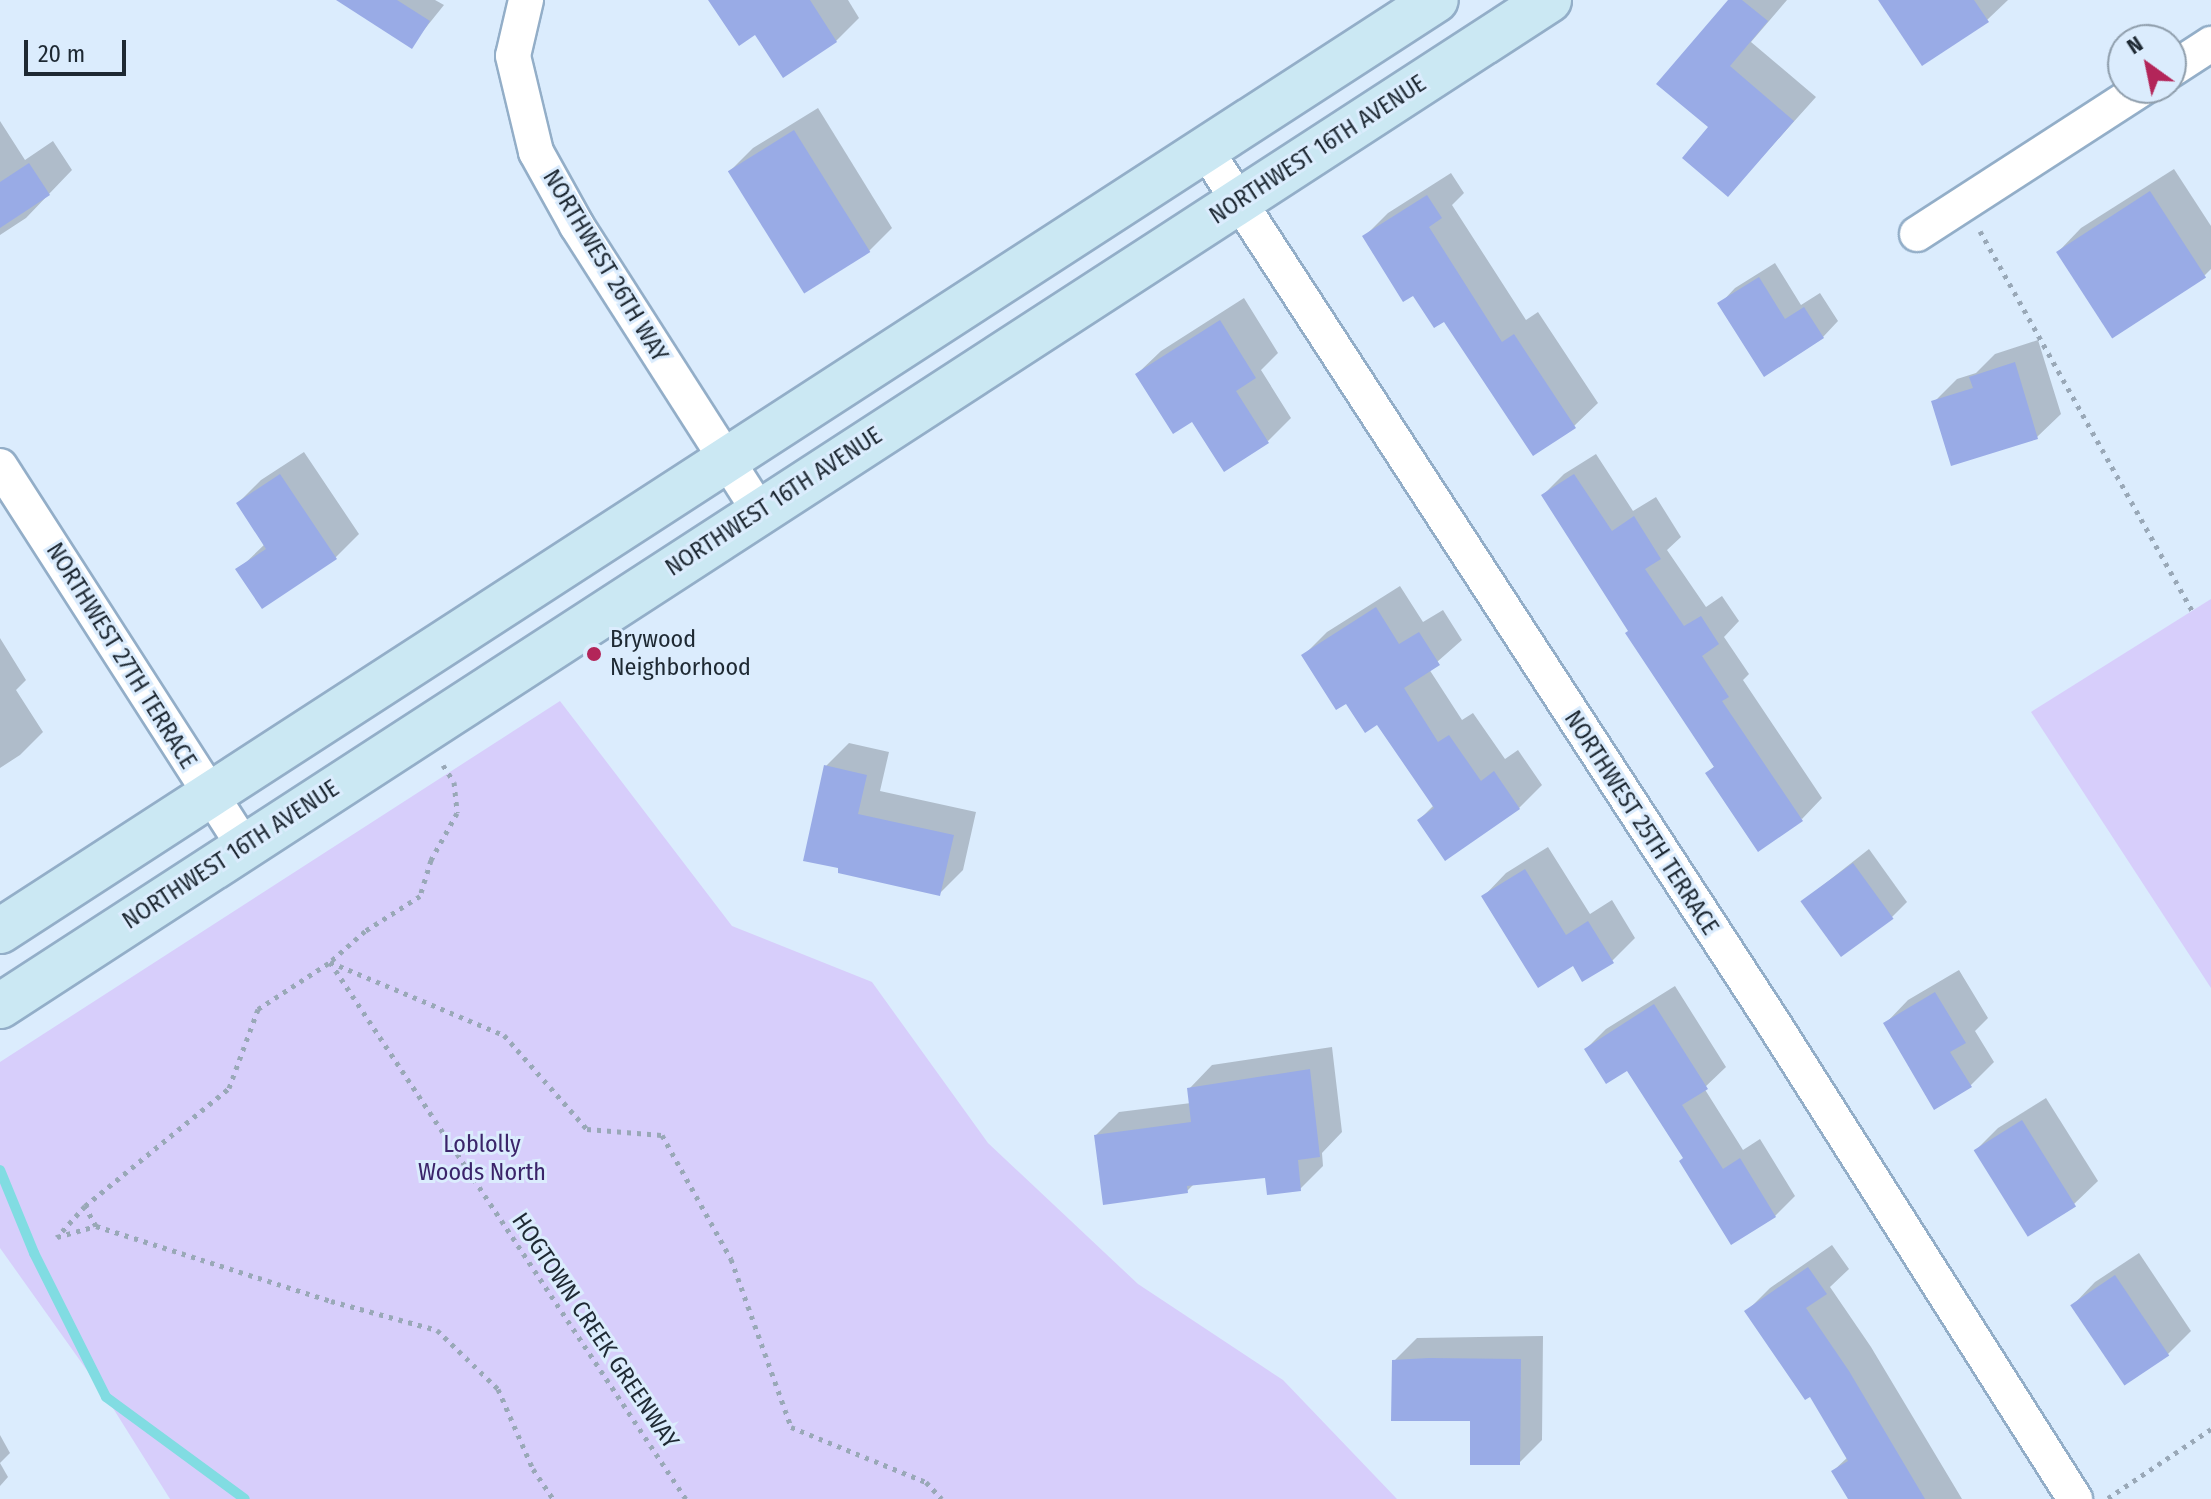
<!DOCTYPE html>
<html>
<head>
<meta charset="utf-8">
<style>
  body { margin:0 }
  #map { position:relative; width:2211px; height:1499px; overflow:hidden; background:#dbecfd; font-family:"Fira Sans Condensed",sans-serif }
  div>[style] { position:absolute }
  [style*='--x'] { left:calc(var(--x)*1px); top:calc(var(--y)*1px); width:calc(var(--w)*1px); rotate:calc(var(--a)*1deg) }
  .green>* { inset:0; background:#d7cefb }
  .shadow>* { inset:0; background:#0003 }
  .stream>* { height:10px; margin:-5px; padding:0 5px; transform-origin:5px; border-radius:5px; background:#81dce2 }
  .building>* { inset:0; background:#99abe6; transform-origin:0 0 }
  .path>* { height:5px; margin-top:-2.5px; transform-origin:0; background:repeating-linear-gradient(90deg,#99a8b7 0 4px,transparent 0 10px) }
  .roads { filter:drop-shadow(2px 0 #93aec8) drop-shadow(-2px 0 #93aec8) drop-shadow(0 2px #93aec8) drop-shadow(0 -2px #93aec8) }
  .street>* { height:34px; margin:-17px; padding:0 17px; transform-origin:17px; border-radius:17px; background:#fff }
  .secondary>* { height:44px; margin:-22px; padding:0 22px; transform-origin:22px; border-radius:22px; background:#cbe8f3 }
  .dots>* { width:22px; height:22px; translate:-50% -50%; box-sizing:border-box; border:4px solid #dbecfd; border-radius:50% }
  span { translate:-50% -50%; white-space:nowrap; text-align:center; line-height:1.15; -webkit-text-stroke:6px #dbecfd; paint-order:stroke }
  .street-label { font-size:24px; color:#1e2933 }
  .poi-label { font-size:24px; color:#1e2933 }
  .left { translate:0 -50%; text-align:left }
  .park-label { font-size:24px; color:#3b246a }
  .north { position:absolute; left:2107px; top:24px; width:80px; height:80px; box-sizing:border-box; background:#dbecfd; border:2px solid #8f9eac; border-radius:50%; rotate:327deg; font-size:22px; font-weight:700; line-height:32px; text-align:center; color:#1e2933 }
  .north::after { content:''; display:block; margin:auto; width:28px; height:36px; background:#b32559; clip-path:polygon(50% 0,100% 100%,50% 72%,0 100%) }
  .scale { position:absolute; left:24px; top:40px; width:102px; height:36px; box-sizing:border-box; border:4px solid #1e2933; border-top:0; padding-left:10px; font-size:24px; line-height:28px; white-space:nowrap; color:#1e2933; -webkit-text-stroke:6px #dbecfd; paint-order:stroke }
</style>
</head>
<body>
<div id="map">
  <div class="green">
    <i style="clip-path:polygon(2211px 599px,2211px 988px,2031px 712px)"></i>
    <i style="clip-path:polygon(560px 701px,732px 926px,872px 982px,988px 1143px,1138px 1284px,1283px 1380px,1397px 1499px,170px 1499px,106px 1397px,0 1248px,0 1062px)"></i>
  </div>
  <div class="shadow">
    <i style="clip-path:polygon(375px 0,435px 0,444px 5px,411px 46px)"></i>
    <i style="clip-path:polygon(711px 0,848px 0,859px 18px,836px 41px,756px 33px)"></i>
    <i style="clip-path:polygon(1730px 0,1787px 0,1751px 42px,1816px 97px,1728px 195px,1711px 127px)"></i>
    <i style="clip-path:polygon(1881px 0,2008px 0,1987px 20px)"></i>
    <i style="clip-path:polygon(818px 108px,892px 228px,869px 251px,730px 171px,753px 148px)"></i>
    <i style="clip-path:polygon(0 121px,25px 160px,53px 141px,72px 170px,26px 218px,0 235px)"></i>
    <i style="clip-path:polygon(2174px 169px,2211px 226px,2211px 269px,2205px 275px,2058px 252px,2081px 228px)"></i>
    <i style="clip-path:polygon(1451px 173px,1464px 193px,1452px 205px,1526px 320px,1538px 312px,1598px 403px,1574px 426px,1413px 293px,1365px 236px,1388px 213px)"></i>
    <i style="clip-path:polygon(1775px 263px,1801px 305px,1820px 293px,1838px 321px,1823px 337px,1720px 304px,1735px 288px)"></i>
    <i style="clip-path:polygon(1244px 298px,1278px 353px,1261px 370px,1291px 418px,1268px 441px,1192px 419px,1137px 374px,1161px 351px)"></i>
    <i style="clip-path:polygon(2038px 340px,2061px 414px,2037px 437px,1934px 402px,1957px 379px,1976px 373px,1995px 354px)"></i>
    <i style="clip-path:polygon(304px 452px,359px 534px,336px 557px,238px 570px,265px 544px,238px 503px,261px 480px)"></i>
    <i style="clip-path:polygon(1596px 454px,1633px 511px,1656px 497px,1681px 537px,1667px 550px,1706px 607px,1722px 596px,1739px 621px,1724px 637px,1749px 674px,1743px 680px,1822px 798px,1802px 819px,1707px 773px,1716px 765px,1543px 495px,1564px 474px)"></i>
    <i style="clip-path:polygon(1400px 586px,1423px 622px,1443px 610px,1462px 640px,1429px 669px,1462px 720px,1473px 713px,1505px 759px,1518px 750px,1542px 785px,1519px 808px,1419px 820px,1434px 805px,1378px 722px,1347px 701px,1304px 655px,1327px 632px)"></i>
    <i style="clip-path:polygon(0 638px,26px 680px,16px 690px,43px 732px,20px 755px,0 768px)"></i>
    <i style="clip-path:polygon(849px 743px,889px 752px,880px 791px,976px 812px,963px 870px,940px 893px,840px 867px,826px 766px)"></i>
    <i style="clip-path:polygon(1548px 847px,1590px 914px,1612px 900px,1635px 938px,1612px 961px,1483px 897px,1506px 873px)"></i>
    <i style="clip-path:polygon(1869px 849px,1907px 902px,1891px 918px,1803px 901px)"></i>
    <i style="clip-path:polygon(1959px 970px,1988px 1018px,1975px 1031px,1994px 1062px,1970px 1086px,1885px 1024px,1908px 1000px)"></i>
    <i style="clip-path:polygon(1675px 986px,1726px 1067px,1704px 1088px,1743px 1150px,1760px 1139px,1795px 1196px,1775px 1216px,1732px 1243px,1685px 1158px,1628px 1068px,1586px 1049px,1606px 1029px)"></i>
    <i style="clip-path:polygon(1332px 1047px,1342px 1132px,1322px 1153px,1323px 1166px,1300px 1189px,1267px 1175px,1195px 1183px,1187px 1191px,1096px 1135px,1119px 1112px,1191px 1103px,1189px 1089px,1212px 1065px)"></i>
    <i style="clip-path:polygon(2046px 1098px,2098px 1181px,2074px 1204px,1975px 1151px,1998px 1128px)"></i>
    <i style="clip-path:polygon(1832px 1245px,1849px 1269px,1830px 1287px,1871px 1347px,1962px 1499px,1850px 1499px,1833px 1471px,1848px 1457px,1810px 1394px,1747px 1311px,1770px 1288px)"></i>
    <i style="clip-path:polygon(2139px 1253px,2191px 1331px,2168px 1354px,2125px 1384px,2072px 1306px,2095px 1282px)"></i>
    <i style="clip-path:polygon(1543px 1336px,1542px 1440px,1519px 1463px,1472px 1419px,1394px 1361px,1417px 1338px)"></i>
    <i style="clip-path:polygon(0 1435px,10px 1453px,0 1463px)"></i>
    <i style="clip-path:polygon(0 1463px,8px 1477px,0 1486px)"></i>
  </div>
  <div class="stream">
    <i style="--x:0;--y:1170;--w:90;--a:67.7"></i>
    <i style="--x:34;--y:1253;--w:161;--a:63.4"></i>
    <i style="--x:106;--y:1397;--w:172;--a:36.3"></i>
  </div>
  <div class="building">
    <i style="clip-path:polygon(336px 0,397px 0,430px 21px,412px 49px)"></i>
    <i style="clip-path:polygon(708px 0,810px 0,837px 42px,783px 78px,755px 35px,739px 46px)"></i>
    <i style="clip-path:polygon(1728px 0,1742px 0,1768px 21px,1730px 66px,1794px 121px,1728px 197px,1682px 158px,1708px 127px,1656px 84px)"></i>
    <i style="clip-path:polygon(1878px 0,1974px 0,1989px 22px,1922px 66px)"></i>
    <i style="left:794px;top:130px;width:144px;height:78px;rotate:58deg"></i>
    <i style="clip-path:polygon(29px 163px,50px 195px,0 228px,0 182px)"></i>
    <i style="left:2150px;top:191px;width:103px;height:112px;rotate:57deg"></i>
    <i style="clip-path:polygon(1427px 195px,1442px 218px,1429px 227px,1502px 342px,1514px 334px,1576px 428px,1533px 456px,1444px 322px,1434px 328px,1413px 296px,1403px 302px,1362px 236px)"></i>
    <i style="clip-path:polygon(1759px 277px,1785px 319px,1804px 307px,1824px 338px,1764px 377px,1717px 303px)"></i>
    <i style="clip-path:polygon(1220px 320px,1256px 378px,1236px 391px,1269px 443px,1224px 472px,1192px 422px,1173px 434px,1135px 374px)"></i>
    <i style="clip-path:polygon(2015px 362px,2038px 439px,1951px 466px,1931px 401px,1973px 388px,1969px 377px)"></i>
    <i style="clip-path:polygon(280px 474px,337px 559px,262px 609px,235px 569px,266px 549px,236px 503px)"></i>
    <i style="clip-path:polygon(1574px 474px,1612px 531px,1634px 516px,1661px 559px,1645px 569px,1684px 626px,1701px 616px,1719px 644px,1702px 656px,1729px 697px,1722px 701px,1803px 821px,1758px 852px,1705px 773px,1714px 767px,1625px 633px,1628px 631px,1541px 495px)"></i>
    <i style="clip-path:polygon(1376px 607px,1399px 644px,1419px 632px,1440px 665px,1404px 688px,1438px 742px,1449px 735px,1481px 781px,1494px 771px,1520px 809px,1445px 861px,1417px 820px,1434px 808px,1377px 725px,1365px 733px,1346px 704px,1336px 710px,1301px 655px)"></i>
    <i style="clip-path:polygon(824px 765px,867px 775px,858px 814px,954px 835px,940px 896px,838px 873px,838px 868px,803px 861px)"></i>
    <i style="left:1853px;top:863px;width:69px;height:65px;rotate:54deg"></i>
    <i style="clip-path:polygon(1525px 869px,1566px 935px,1588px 921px,1614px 963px,1582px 982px,1573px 966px,1538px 988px,1481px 896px)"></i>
    <i style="clip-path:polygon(1935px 992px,1966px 1043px,1950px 1052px,1972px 1087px,1934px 1110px,1883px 1023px)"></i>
    <i style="clip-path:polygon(1654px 1004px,1708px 1089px,1682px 1105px,1723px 1169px,1740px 1158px,1776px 1217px,1731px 1245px,1679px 1161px,1683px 1158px,1627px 1071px,1606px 1084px,1584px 1049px)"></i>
    <i style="clip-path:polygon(1310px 1069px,1320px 1157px,1298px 1160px,1301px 1191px,1267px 1195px,1265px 1178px,1187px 1186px,1188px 1193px,1103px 1205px,1094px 1135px,1191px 1122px,1187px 1088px)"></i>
    <i style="left:2022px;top:1120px;width:102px;height:57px;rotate:58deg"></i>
    <i style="clip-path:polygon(1808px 1267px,1827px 1294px,1806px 1308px,1849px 1371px,1925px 1499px,1848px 1499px,1831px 1471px,1848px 1461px,1810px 1397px,1805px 1400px,1744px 1311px)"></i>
    <i style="left:2115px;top:1275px;width:97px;height:54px;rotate:56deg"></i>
    <i style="clip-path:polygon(1429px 1358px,1521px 1359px,1520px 1465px,1470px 1465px,1470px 1421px,1391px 1421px,1392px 1360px)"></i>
  </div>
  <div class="path">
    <i style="--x:1980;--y:231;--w:435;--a:60.8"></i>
    <i style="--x:443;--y:765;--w:20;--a:57"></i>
    <i style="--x:454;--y:782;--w:31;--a:84"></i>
    <i style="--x:457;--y:813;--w:54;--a:119"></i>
    <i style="--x:431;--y:860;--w:38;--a:107"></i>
    <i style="--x:420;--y:896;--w:65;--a:147.5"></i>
    <i style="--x:365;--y:931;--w:47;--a:138.5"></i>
    <i style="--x:330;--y:962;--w:644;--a:56.46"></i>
    <i style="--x:85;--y:1206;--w:186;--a:-39.3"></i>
    <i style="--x:229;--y:1088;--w:84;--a:-69.8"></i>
    <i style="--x:258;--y:1009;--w:86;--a:-33.1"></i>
    <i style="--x:330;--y:962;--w:189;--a:22.8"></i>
    <i style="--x:504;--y:1035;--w:125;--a:48.6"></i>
    <i style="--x:587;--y:1129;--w:75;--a:4.6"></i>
    <i style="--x:662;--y:1135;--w:142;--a:60.9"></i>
    <i style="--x:731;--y:1259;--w:178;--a:70.3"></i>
    <i style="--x:791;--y:1427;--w:146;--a:22.2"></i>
    <i style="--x:926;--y:1482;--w:23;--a:47"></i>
    <i style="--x:96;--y:1226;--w:23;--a:-119"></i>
    <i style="--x:85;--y:1206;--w:42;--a:132.1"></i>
    <i style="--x:57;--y:1237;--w:41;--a:-15.8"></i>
    <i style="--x:96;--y:1226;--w:247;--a:17.7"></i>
    <i style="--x:331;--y:1301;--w:110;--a:15.3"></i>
    <i style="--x:437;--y:1330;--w:85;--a:44"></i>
    <i style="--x:498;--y:1389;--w:87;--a:66.4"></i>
    <i style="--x:533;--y:1469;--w:36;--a:56"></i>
    <i style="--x:2108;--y:1498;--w:124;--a:-33.8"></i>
  </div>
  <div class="roads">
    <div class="street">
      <i style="--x:526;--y:0;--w:57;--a:103.1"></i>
      <i style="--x:513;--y:56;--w:99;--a:76.5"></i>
      <i style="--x:536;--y:152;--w:85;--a:61"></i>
      <i style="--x:577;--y:226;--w:338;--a:57.4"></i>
      <i style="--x:2171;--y:70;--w:48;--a:-33"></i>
      <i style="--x:1205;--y:149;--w:1040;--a:56.97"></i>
      <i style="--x:1772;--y:1021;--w:566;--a:57.63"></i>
      <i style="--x:1917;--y:234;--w:269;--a:-32.9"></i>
      <i style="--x:0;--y:466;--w:452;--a:57.3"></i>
    </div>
    <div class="secondary">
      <i style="--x:0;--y:931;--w:1711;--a:-32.96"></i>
      <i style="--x:0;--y:1006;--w:1847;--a:-33"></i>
    </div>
  </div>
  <div class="dots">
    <i style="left:594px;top:654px;background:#b32559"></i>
  </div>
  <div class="street-label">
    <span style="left:1318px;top:150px;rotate:-33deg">NORTHWEST 16TH AVENUE</span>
    <span style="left:605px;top:266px;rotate:59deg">NORTHWEST 26TH WAY</span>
    <span style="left:774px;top:502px;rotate:-33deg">NORTHWEST 16TH AVENUE</span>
    <span style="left:121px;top:656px;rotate:58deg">NORTHWEST 27TH TERRACE</span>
    <span style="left:1641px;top:823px;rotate:57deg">NORTHWEST 25TH TERRACE</span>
    <span style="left:231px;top:855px;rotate:-33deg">NORTHWEST 16TH AVENUE</span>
    <span style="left:595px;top:1331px;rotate:56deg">HOGTOWN CREEK GREENWAY</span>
  </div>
  <div class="poi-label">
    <span class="left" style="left:610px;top:654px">Brywood<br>Neighborhood</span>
  </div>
  <div class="park-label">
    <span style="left:482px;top:1159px">Loblolly<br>Woods North</span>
  </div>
  <div class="north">N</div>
  <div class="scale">20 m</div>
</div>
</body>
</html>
